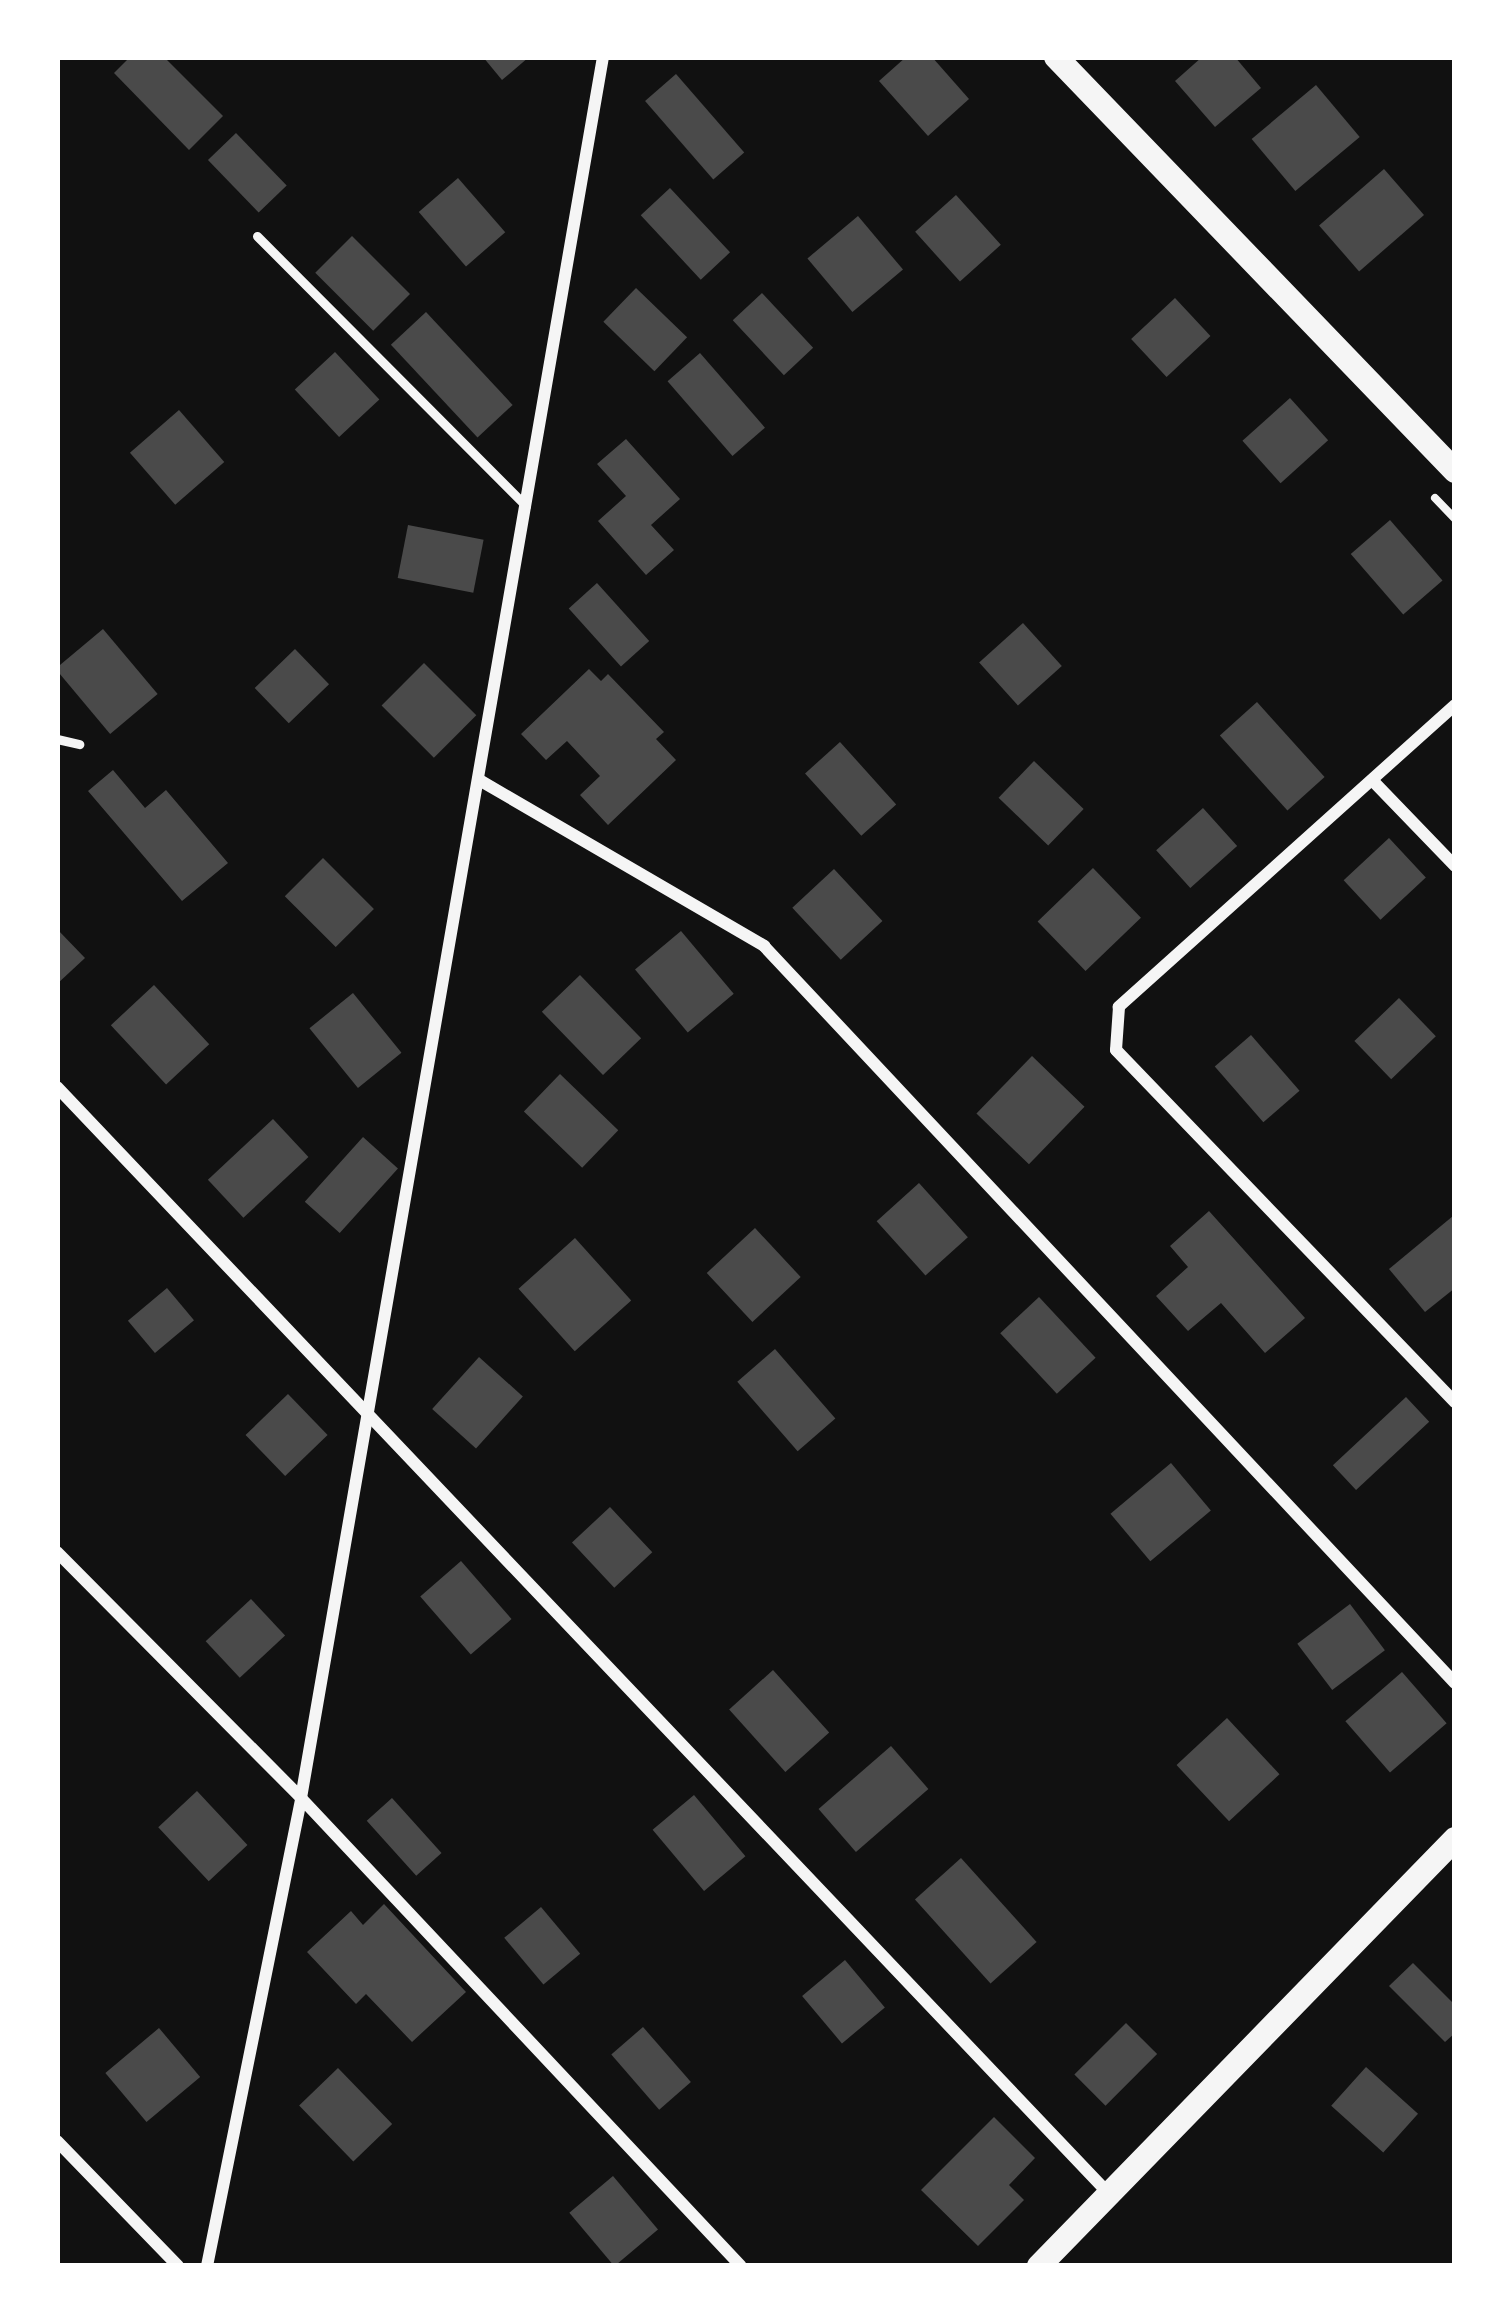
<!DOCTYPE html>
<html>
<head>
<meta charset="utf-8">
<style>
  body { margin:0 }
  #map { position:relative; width:1512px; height:2323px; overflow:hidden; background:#111; font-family:Roboto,sans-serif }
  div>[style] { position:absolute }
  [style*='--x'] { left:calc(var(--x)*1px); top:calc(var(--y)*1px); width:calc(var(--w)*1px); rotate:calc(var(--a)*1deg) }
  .building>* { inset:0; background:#4a4a4a; transform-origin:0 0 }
  .path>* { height:8px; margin:-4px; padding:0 4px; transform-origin:4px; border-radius:4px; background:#f5f5f5 }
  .service>* { height:9px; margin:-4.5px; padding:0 4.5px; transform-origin:4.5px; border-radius:4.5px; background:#f5f5f5 }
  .minor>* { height:12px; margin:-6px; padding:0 6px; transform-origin:6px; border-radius:6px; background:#f5f5f5 }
  .secondary>* { height:24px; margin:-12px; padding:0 12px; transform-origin:12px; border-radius:12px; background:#f5f5f5 }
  span { translate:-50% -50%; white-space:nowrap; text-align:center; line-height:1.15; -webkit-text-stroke:10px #fff; paint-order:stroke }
  .frame { position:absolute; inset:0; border:60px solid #fff; pointer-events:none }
</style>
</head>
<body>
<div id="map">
  <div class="building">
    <i style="clip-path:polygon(130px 57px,164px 57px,223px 116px,189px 150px,114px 73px)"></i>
    <i style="clip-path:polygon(483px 57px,529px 57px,502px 80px)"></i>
    <i style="clip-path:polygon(906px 57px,932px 57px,969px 99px,928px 136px,879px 81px)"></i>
    <i style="clip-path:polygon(1202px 57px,1235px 57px,1261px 88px,1215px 127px,1175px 81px)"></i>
    <i style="left:676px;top:74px;width:104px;height:41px;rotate:49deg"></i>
    <i style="left:1316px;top:85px;width:68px;height:84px;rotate:50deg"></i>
    <i style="left:236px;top:133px;width:73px;height:39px;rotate:46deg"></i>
    <i style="left:1384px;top:169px;width:61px;height:86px;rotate:49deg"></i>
    <i style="left:458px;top:178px;width:72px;height:52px;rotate:49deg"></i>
    <i style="left:670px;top:188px;width:88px;height:40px;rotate:47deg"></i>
    <i style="left:956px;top:195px;width:67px;height:55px;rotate:48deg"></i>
    <i style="left:858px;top:216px;width:70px;height:66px;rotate:50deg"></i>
    <i style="left:352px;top:236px;width:82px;height:52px;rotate:45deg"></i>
    <i style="left:636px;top:288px;width:71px;height:47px;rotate:44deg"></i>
    <i style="left:762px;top:293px;width:75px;height:40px;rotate:47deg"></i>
    <i style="left:1175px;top:298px;width:52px;height:60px;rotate:47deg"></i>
    <i style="left:426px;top:312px;width:127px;height:48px;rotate:47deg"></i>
    <i style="left:335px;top:352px;width:65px;height:55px;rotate:47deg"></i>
    <i style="left:700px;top:353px;width:99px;height:43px;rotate:49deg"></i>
    <i style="left:1290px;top:398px;width:57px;height:64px;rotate:48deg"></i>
    <i style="left:179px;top:410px;width:69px;height:65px;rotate:49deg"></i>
    <i style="clip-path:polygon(626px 439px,680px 499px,651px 525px,674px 550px,646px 575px,598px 521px,626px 496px,597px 464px)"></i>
    <i style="left:1390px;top:520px;width:80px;height:52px;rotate:49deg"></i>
    <i style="left:408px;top:525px;width:77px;height:54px;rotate:11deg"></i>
    <i style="left:597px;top:583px;width:78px;height:38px;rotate:48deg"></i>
    <i style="left:1023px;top:623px;width:58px;height:59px;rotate:48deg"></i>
    <i style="left:103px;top:629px;width:85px;height:62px;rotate:50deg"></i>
    <i style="left:295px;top:649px;width:49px;height:56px;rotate:46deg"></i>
    <i style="left:424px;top:663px;width:74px;height:60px;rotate:45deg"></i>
    <i style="clip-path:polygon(589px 669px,601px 681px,608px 674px,664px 732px,656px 739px,676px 760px,608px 825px,580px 795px,600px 776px,567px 741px,546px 760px,521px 734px)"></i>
    <i style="left:1257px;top:702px;width:101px;height:50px;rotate:48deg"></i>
    <i style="left:840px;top:742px;width:84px;height:47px;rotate:48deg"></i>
    <i style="left:1034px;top:761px;width:69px;height:51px;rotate:44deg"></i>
    <i style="clip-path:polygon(113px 770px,145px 808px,166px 790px,228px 863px,182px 901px,88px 791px)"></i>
    <i style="left:1203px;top:808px;width:51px;height:63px;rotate:48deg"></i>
    <i style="left:1389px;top:838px;width:54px;height:62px;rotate:47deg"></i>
    <i style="left:323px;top:858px;width:72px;height:54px;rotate:45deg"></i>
    <i style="left:1093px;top:868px;width:69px;height:77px;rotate:46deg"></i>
    <i style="left:834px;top:869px;width:71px;height:57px;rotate:47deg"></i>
    <i style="clip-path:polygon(57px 929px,85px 958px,57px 984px)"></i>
    <i style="left:681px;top:931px;width:82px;height:60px;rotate:50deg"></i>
    <i style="left:580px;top:975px;width:88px;height:53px;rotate:46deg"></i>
    <i style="left:154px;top:985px;width:81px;height:59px;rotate:47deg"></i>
    <i style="left:353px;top:993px;width:77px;height:56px;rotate:51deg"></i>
    <i style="left:1399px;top:998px;width:53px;height:62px;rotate:46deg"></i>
    <i style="left:1251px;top:1035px;width:74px;height:48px;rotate:49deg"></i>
    <i style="left:1032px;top:1056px;width:73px;height:80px;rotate:44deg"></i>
    <i style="left:560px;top:1074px;width:81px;height:52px;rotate:44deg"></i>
    <i style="left:273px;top:1119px;width:52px;height:89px;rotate:47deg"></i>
    <i style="left:363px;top:1137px;width:47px;height:87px;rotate:42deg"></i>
    <i style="left:919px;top:1183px;width:73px;height:57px;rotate:48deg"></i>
    <i style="clip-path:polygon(1209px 1211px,1305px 1318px,1265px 1353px,1221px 1303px,1188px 1331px,1156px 1296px,1188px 1267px,1170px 1246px)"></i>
    <i style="clip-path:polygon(1453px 1216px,1455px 1288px,1425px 1312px,1389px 1269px)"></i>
    <i style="left:755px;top:1228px;width:67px;height:66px;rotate:47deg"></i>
    <i style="left:575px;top:1238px;width:84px;height:76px;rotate:48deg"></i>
    <i style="left:167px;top:1288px;width:42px;height:51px;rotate:50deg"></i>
    <i style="left:1039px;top:1297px;width:83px;height:53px;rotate:47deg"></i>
    <i style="left:775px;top:1349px;width:92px;height:50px;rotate:49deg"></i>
    <i style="left:479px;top:1357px;width:59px;height:70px;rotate:42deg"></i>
    <i style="left:288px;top:1394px;width:57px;height:59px;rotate:46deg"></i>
    <i style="left:1406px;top:1397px;width:34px;height:100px;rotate:47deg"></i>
    <i style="left:1171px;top:1463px;width:62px;height:79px;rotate:50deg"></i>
    <i style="left:610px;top:1507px;width:62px;height:52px;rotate:47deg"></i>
    <i style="left:461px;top:1561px;width:77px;height:54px;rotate:49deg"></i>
    <i style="left:251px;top:1599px;width:50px;height:62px;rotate:47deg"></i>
    <i style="left:1350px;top:1604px;width:58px;height:66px;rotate:53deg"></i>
    <i style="left:773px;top:1670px;width:84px;height:59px;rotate:48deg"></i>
    <i style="left:1402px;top:1672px;width:68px;height:75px;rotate:49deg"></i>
    <i style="left:1227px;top:1718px;width:77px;height:69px;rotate:47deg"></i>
    <i style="left:891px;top:1746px;width:57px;height:96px;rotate:49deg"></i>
    <i style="left:197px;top:1791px;width:74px;height:53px;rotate:47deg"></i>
    <i style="left:694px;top:1795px;width:80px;height:54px;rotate:50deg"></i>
    <i style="left:392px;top:1798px;width:74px;height:34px;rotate:48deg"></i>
    <i style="left:961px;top:1858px;width:113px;height:62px;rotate:48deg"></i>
    <i style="clip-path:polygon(384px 1904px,466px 1992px,412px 2042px,366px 1994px,356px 2004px,307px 1952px,351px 1911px,363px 1925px)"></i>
    <i style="left:541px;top:1907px;width:61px;height:48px;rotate:50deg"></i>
    <i style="left:845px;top:1960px;width:62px;height:56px;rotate:50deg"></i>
    <i style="clip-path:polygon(1413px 1963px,1455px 2005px,1455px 2033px,1445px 2042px,1389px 1986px)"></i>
    <i style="left:1126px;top:2023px;width:44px;height:73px;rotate:45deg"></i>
    <i style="left:643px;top:2027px;width:73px;height:42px;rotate:49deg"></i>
    <i style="left:159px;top:2028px;width:64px;height:70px;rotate:50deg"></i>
    <i style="left:1366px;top:2067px;width:70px;height:52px;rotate:42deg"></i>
    <i style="left:338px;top:2068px;width:78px;height:54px;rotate:46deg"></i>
    <i style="clip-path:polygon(994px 2117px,1035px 2158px,1009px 2185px,1024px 2200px,978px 2246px,921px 2190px)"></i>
    <i style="left:613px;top:2176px;width:70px;height:57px;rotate:50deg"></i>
  </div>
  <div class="path">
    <i style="--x:1435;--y:498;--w:29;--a:46"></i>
  </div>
  <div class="service">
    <i style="--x:257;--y:236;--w:381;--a:45.1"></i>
    <i style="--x:57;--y:739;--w:23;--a:13"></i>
  </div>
  <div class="minor">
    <i style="--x:1455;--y:705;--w:452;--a:138.1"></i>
    <i style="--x:1119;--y:1007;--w:43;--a:94"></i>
    <i style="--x:1116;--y:1050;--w:489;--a:46.1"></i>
    <i style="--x:1372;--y:780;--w:120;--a:46"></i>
    <i style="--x:481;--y:781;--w:328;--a:30.2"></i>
    <i style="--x:764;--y:946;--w:1010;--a:46.85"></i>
    <i style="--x:57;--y:1087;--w:1524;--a:46.46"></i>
    <i style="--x:57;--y:1552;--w:346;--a:45.2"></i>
    <i style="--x:301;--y:1798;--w:642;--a:46.77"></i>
    <i style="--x:57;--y:2141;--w:174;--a:45.9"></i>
    <i style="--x:207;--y:2266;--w:477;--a:-78.6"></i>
    <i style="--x:301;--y:1798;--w:1767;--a:-80.16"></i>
  </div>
  <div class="secondary">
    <i style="--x:1056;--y:57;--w:575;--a:46.06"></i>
    <i style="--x:1039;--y:2266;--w:596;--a:-45.75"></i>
  </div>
  <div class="frame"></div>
</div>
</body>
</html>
